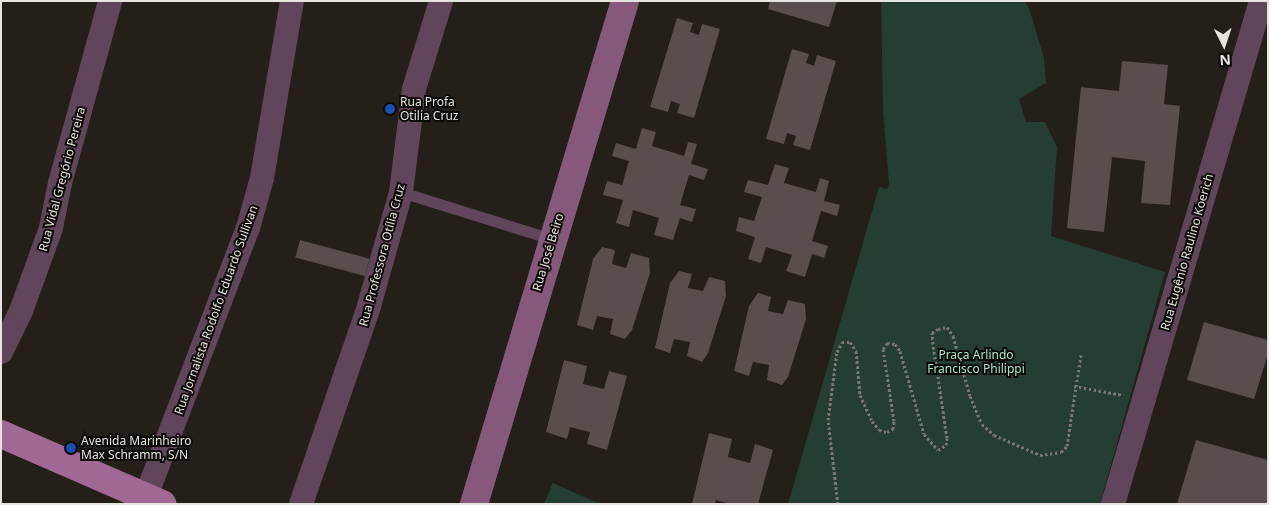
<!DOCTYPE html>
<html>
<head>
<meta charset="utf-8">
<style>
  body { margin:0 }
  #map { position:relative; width:1269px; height:505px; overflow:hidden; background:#241f18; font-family:"Noto Sans",sans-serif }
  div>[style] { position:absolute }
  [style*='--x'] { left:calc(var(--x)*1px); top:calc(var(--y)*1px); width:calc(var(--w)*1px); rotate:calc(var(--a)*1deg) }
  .green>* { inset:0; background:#243e31 }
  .building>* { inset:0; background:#584e4c; transform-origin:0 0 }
  .path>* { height:3px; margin-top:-1.5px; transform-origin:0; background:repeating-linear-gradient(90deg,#7a7670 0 2.5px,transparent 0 5px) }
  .lane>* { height:11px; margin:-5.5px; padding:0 5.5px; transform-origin:5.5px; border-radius:5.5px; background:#61455b }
  .street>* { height:24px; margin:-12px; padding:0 12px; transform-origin:12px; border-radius:12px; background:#61455b }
  .secondary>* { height:28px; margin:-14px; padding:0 14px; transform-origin:14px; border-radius:14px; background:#85587c }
  .primary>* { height:28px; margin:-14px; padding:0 14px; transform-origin:14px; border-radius:14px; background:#a16795 }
  .dots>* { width:14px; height:14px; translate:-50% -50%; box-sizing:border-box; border:2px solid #0c0a07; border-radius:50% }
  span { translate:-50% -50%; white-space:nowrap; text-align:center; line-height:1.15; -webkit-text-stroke:4px #0c0a07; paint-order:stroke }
  .poi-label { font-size:12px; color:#e7e4df }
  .left { translate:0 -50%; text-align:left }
  .street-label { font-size:12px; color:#e7e4df }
  .park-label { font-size:12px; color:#a2e6c3 }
  .frame { position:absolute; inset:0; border:2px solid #e7e4df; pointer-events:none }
  .north { position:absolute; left:1199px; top:20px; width:50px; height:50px; -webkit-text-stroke:4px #0c0a07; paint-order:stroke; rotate:176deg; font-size:14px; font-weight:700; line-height:20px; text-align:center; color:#e7e4df }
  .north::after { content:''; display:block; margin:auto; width:18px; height:22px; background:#e7e4df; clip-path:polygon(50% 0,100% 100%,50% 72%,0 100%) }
</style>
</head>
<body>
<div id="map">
  <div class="green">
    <i style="clip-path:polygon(881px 1px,1024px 1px,1029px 8px,1044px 58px,1046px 83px,1019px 99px,1026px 122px,1045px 122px,1057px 147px,1051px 236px,1165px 272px,1100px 504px,788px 504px,879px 187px,887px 189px,889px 184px,883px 109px)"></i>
    <i style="clip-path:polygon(553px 482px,553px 483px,600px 504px,544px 504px)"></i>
  </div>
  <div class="building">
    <i style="clip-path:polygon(770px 1px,837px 1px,829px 27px,768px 9px)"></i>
    <i style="clip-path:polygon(677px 18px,693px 23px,690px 32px,699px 35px,702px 24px,720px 29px,694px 118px,677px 113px,680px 104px,671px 101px,668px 112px,650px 107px)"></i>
    <i style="clip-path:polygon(792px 49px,809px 54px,806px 63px,814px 66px,817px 55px,836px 61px,810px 150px,793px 145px,796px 136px,787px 133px,784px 144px,766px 139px)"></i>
    <i style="clip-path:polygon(1122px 61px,1168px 65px,1164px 104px,1180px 106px,1170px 205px,1141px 203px,1145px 161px,1112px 157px,1104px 232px,1067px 228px,1081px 87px,1119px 91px)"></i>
    <i style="clip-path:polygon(642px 128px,656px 132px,652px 146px,684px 156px,688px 142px,697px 144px,691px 164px,708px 169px,704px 180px,689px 175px,680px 205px,696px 209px,692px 222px,680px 218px,673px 240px,654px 235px,659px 218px,633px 210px,629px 227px,616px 223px,623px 200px,603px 195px,607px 181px,622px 185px,629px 161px,612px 156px,616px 143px,636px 149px)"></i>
    <i style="clip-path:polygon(775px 164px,789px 168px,784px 183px,816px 192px,820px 178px,829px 181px,824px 201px,840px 205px,837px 216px,821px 211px,812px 241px,828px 246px,824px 258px,812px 254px,805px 277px,786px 271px,792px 255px,766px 247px,761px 263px,748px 259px,755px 237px,736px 231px,739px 217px,754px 221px,762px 197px,744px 192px,748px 180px,768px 185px)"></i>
    <i style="left:300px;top:240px;width:72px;height:18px;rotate:15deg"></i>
    <i style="clip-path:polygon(602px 247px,615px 250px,612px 264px,626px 268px,631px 253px,649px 258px,650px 273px,632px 330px,625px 339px,610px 334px,613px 319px,597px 316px,593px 330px,577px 325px,593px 259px)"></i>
    <i style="clip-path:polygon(679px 271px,692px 274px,688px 288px,703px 291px,709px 277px,725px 281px,726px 296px,708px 353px,702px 362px,687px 356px,690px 342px,674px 339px,670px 353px,655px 348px,670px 283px)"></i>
    <i style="clip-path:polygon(758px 293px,771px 297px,768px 311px,783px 314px,788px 300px,805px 304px,806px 319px,788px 377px,782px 385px,767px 380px,769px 365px,753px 362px,749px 376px,734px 371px,749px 306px)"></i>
    <i style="clip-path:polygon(1204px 322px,1268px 340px,1268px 354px,1254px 399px,1187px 380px)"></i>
    <i style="clip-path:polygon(564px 360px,587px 366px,583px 384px,604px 389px,609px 371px,627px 376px,607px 450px,587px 444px,590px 432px,570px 427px,567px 439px,546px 432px)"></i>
    <i style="clip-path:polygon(709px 433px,732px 439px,728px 457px,750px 463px,755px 444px,773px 450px,758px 504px,730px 504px,716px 500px,715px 504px,692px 504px)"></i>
    <i style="clip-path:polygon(1196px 440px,1268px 460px,1268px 504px,1177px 504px)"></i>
  </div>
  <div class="path">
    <i style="--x:1074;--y:386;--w:50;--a:10.4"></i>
    <i style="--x:838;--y:504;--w:85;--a:-96.8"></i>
    <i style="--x:828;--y:420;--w:69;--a:-82.5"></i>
    <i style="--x:837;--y:352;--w:11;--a:-63"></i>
    <i style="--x:842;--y:342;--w:8;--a:0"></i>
    <i style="--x:850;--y:342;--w:11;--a:56"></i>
    <i style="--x:856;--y:351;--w:44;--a:84.8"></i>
    <i style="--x:860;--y:395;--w:29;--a:65"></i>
    <i style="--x:872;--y:421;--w:11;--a:52"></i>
    <i style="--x:879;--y:430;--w:8;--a:14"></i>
    <i style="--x:887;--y:432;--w:7;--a:-27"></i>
    <i style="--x:893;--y:429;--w:8;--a:-83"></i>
    <i style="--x:894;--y:421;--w:73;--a:-98.7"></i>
    <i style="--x:883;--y:349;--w:7;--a:-56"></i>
    <i style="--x:887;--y:343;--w:8;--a:7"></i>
    <i style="--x:895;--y:344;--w:9;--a:54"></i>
    <i style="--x:900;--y:351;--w:86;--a:73.9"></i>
    <i style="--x:924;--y:434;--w:21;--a:49"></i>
    <i style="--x:938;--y:450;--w:9;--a:-32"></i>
    <i style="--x:946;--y:445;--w:7;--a:-82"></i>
    <i style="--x:947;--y:438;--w:95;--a:-98.5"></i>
    <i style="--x:933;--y:344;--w:11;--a:-95"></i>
    <i style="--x:932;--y:333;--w:7;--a:-34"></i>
    <i style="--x:938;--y:329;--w:9;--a:-13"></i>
    <i style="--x:947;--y:327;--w:11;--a:56"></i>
    <i style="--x:953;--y:336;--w:62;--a:74.2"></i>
    <i style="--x:970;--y:396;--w:30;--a:67"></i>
    <i style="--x:982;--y:424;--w:16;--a:43"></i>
    <i style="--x:994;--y:435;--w:50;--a:23.5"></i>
    <i style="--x:1040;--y:455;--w:21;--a:-8"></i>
    <i style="--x:1061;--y:452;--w:8;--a:-45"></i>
    <i style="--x:1067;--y:446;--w:92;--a:-81.3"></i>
  </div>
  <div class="lane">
    <i style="--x:401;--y:192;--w:158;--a:17.3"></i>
  </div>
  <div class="street">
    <i style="--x:1;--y:352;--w:46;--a:-64"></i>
    <i style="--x:21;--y:311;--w:88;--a:-70.1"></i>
    <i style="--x:51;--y:228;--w:46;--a:-78.7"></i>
    <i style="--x:60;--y:183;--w:189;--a:-74.6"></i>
    <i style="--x:143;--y:504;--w:295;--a:-69.2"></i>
    <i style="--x:248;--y:228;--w:52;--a:-74.4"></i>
    <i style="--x:262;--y:178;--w:180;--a:-80.4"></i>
    <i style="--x:301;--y:504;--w:209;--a:-71"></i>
    <i style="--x:369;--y:306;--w:118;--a:-74.3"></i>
    <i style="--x:401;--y:192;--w:104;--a:-82.8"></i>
    <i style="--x:414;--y:89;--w:92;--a:-72.9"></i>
    <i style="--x:1113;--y:504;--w:524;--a:-73.6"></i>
  </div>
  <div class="secondary">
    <i style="--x:474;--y:504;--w:525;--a:-73.29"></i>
  </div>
  <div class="primary">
    <i style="--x:1;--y:434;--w:176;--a:23.5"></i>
  </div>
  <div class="dots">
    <i style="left:390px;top:109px;background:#1a4fb4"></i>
    <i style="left:71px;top:448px;background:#1a4fb4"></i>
  </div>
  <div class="poi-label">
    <span class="left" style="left:400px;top:109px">Rua Profa<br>Otilia Cruz</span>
    <span class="left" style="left:81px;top:448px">Avenida Marinheiro<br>Max Schramm, S/N</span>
  </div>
  <div class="street-label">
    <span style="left:62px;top:179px;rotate:-75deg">Rua Vidal Gregório Pereira</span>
    <span style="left:548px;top:252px;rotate:-73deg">Rua José Beiro</span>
    <span style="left:1187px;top:252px;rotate:-74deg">Rua Eugênio Raulino Koerich</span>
    <span style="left:382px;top:255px;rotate:-75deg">Rua Professora Otília Cruz</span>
    <span style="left:216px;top:310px;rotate:-70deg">Rua Jornalista Rodolfo Eduardo Sullivan</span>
  </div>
  <div class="park-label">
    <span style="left:976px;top:362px">Praça Arlindo<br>Francisco Philippi</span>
  </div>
  <div class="frame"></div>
  <div class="north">N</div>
</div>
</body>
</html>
